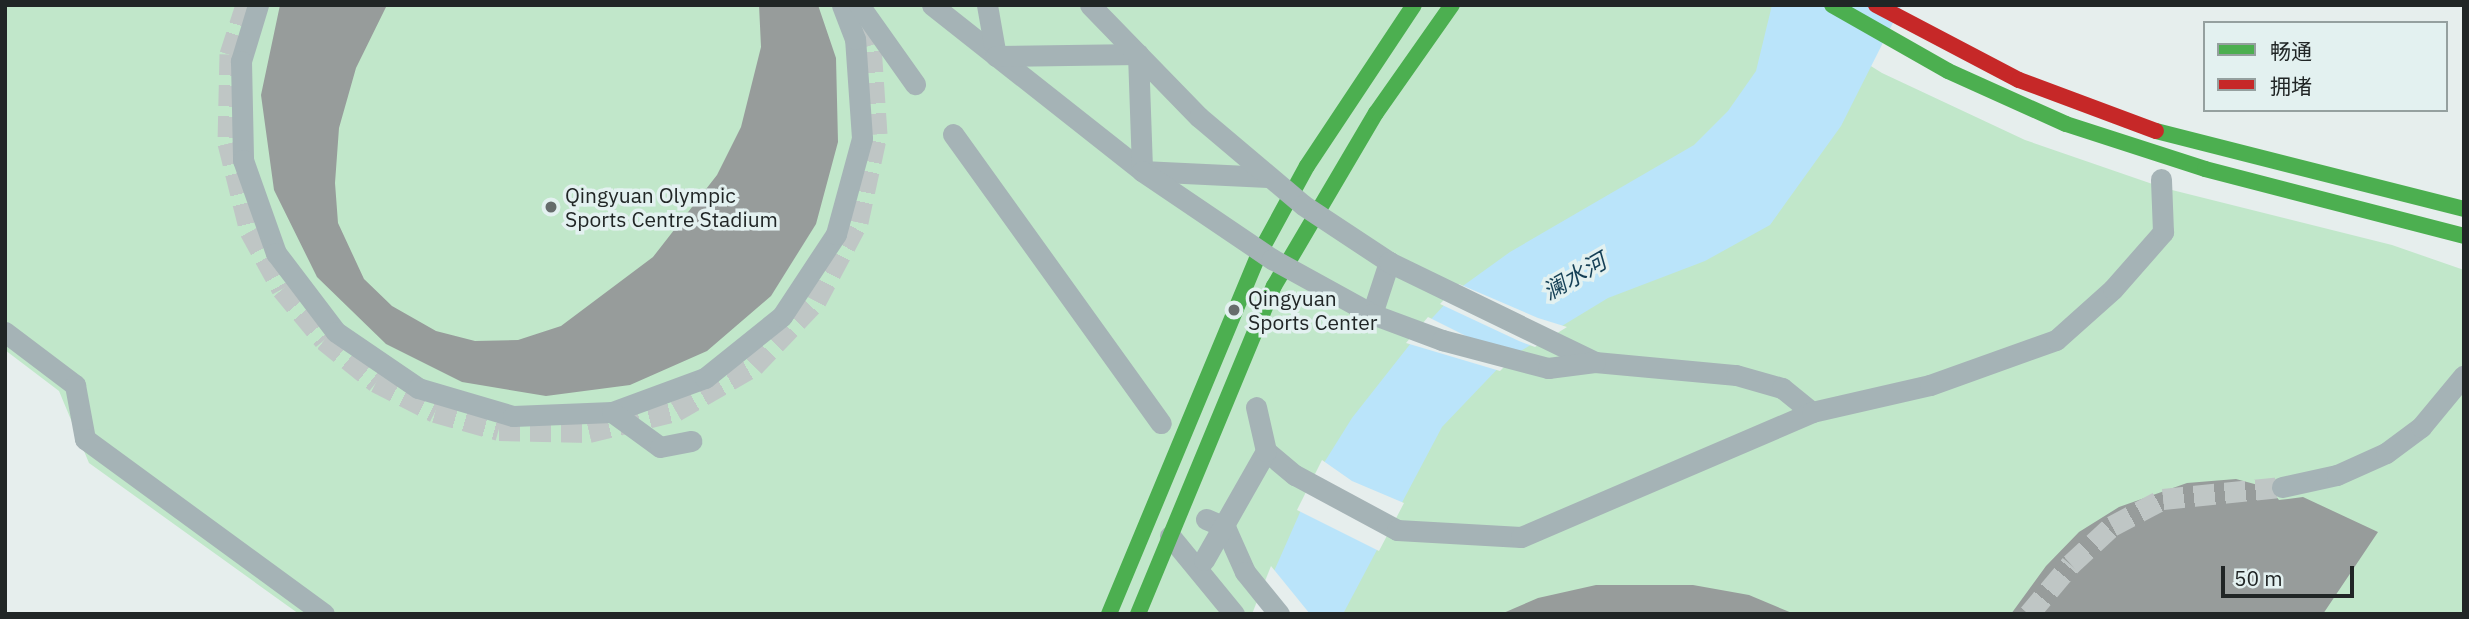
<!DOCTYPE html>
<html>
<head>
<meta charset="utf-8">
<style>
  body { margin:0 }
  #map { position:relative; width:2469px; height:619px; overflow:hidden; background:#e6eeed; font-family:"IBM Plex Sans","Noto Sans SC",sans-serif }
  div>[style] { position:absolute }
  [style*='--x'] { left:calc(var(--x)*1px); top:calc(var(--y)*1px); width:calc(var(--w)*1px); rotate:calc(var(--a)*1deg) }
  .green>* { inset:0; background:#c1e7ca }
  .water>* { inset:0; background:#bae4fa }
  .pier>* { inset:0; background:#e6eeed }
  .building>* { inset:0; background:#979c9b }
  .street-tunnel>* { height:21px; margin-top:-10.5px; transform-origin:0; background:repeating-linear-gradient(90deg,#bfc6c5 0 21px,transparent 0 31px) }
  .street>* { height:21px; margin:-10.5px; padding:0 10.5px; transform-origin:10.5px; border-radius:10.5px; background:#a5b3b6 }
  .fast>* { height:16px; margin:-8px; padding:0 8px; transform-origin:8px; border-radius:8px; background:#4caf50 }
  .jam>* { height:16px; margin:-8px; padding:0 8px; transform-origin:8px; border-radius:8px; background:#c62828 }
  .street-bridge>* { height:21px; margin:-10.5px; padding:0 10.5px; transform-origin:10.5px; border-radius:10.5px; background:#a5b3b6 }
  .dots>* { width:19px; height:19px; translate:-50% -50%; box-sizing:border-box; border:4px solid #e3f1f0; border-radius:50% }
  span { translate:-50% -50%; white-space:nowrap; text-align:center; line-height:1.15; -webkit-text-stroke:7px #e3f1f0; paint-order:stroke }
  .poi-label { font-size:21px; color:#212626 }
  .left { translate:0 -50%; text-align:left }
  .water-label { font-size:23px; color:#143f55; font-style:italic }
  .frame { position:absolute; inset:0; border:7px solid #212626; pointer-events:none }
  .legend { position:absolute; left:2203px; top:21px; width:245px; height:91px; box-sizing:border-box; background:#e3f1f0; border:2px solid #95a09f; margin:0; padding:9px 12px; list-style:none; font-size:21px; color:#212626 }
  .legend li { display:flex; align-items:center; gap:14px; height:35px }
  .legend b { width:35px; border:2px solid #95a09f }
  .scale { position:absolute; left:2221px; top:566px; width:133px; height:32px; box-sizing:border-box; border:4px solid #212626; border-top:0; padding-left:9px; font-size:21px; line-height:24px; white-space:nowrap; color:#212626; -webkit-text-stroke:5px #e3f1f0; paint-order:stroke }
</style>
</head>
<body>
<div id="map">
  <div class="green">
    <i style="clip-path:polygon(5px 5px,1773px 5px,1882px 73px,2025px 140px,2164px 188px,2392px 245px,2464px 270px,2464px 614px,299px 614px,89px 463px,59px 391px,5px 350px)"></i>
  </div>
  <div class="water">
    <i style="clip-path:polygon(1772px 5px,1902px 5px,1841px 126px,1770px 225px,1705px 261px,1608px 298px,1506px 360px,1442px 427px,1343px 614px,1255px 614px,1317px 474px,1352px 418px,1422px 329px,1460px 288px,1510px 252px,1694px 145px,1728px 111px,1756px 71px)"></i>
  </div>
  <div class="pier">
    <i style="clip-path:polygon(1459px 284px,1538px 318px,1567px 327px,1535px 347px,1519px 341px,1440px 304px)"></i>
    <i style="clip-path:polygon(1428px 317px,1470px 338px,1509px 362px,1500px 371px,1406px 343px)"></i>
    <i style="clip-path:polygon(1322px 460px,1352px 481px,1404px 503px,1379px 551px,1297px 510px)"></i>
    <i style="clip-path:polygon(1271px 566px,1310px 614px,1252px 614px)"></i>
  </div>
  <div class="building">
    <i style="clip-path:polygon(280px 5px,387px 5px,356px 68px,339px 128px,335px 183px,338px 223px,364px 279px,392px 306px,436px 331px,475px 341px,518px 340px,561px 326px,653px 257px,717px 175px,741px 127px,761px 47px,759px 5px,818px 5px,836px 58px,838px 142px,816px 224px,771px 296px,707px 351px,630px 385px,546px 396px,462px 382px,386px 344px,317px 277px,274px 190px,261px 95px)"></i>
    <i style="clip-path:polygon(2236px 479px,2269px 488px,2279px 500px,2303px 497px,2378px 532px,2323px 614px,2011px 614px,2046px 566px,2079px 532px,2119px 507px,2187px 483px)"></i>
    <i style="clip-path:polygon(1596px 585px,1693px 585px,1749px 595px,1792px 613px,1501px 614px,1538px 598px)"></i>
  </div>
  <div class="street-tunnel">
    <i style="--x:246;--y:5;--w:52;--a:108.1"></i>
    <i style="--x:230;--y:54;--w:89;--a:91.3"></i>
    <i style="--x:228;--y:143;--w:91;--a:76"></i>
    <i style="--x:250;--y:231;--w:66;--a:61.1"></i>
    <i style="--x:282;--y:289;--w:66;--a:50.5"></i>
    <i style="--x:324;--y:340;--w:67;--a:38.9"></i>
    <i style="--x:376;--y:382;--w:66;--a:27"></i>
    <i style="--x:435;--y:412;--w:66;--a:15.7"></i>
    <i style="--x:499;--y:430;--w:90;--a:1.3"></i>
    <i style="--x:589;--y:432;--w:89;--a:-13.6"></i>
    <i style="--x:676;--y:411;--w:90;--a:-30"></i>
    <i style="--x:754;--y:366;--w:90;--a:-46.4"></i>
    <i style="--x:816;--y:301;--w:89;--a:-62"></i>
    <i style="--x:858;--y:222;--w:90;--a:-77.8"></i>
    <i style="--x:877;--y:134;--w:89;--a:-93.9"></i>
    <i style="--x:871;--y:45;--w:35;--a:-106"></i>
    <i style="--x:2029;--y:614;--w:65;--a:-50"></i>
    <i style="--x:2071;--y:564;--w:56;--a:-42.8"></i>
    <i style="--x:2112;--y:526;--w:58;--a:-27.9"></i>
    <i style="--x:2163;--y:499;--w:120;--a:-5.8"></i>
  </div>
  <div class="street">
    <i style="--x:258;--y:5;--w:59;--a:106.9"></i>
    <i style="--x:241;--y:61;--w:99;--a:88.8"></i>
    <i style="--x:243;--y:160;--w:99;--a:70.5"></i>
    <i style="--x:276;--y:253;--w:99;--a:52.8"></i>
    <i style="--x:336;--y:332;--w:99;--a:34.3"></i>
    <i style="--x:418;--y:388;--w:99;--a:16.4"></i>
    <i style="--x:513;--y:416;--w:99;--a:-2.3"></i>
    <i style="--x:612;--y:412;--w:99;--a:-20.1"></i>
    <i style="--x:705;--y:378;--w:99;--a:-38.8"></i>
    <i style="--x:782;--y:316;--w:98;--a:-56.6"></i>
    <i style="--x:836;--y:234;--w:99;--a:-74.8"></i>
    <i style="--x:862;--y:138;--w:99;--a:-94"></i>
    <i style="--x:855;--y:39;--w:36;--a:-111"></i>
    <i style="--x:859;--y:5;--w:97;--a:54.7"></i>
    <i style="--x:932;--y:5;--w:268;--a:38.3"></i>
    <i style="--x:1142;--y:171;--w:126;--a:2.7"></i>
    <i style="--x:987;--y:5;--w:52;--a:80"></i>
    <i style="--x:996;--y:56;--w:142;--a:-0.8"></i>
    <i style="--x:1138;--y:54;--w:117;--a:88"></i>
    <i style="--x:1090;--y:5;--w:156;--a:45.8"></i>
    <i style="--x:953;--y:134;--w:356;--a:54.3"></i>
    <i style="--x:1372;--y:314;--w:55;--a:-71.9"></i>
    <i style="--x:5;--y:332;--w:88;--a:37.1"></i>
    <i style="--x:75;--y:385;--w:55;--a:79.5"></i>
    <i style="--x:85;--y:439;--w:296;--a:36.2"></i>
    <i style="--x:1595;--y:362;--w:142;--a:5.3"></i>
    <i style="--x:1736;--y:375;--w:48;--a:15.8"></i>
    <i style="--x:1782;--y:388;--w:38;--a:39"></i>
    <i style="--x:612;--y:412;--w:59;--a:36.1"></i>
    <i style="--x:660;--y:447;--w:32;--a:-11"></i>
    <i style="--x:1266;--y:451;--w:38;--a:40"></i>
    <i style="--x:1295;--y:475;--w:116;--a:28.3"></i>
    <i style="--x:1397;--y:530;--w:124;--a:3.2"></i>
    <i style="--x:1521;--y:537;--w:317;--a:-23.2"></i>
    <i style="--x:1812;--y:412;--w:121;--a:-12.9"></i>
    <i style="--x:1930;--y:385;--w:134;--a:-19.7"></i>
    <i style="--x:2056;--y:340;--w:76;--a:-41.8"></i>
    <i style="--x:2113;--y:289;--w:76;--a:-48.7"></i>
    <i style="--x:2163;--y:232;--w:53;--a:-92.2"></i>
    <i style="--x:2282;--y:487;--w:56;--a:-12.3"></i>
    <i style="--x:2337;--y:475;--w:54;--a:-24.2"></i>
    <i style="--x:2386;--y:453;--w:44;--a:-36.6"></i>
    <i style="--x:2421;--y:427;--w:67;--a:-50.4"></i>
    <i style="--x:1206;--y:519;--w:21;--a:23"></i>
    <i style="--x:1225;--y:527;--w:49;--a:66"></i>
    <i style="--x:1245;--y:572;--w:54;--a:51"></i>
    <i style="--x:1170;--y:536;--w:101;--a:50.6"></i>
    <i style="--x:1204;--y:560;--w:125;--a:-60.4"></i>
    <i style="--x:1266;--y:451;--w:45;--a:-102.8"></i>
  </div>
  <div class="fast">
    <i style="--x:1832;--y:5;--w:133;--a:29.6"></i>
    <i style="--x:1948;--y:71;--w:129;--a:24.2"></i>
    <i style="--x:2066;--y:124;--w:146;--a:17.9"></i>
    <i style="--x:2205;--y:169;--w:268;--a:14.5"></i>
    <i style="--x:2156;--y:131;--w:318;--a:14.2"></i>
    <i style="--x:1109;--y:614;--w:390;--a:-67.4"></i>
    <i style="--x:1259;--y:254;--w:100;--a:-61.4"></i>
    <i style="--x:1307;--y:166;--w:193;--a:-56.4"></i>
    <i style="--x:1138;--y:614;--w:355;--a:-67.5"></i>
    <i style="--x:1274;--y:286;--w:201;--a:-59.5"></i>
    <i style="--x:1376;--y:113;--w:132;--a:-54.9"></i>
  </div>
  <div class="jam">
    <i style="--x:1876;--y:5;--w:161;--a:27.7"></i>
    <i style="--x:2019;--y:80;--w:146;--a:20.4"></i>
  </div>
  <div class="street-bridge">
    <i style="--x:1199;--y:117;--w:136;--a:40.2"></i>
    <i style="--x:1303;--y:205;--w:103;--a:33.5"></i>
    <i style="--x:1389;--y:262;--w:229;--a:25.9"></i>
    <i style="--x:1142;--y:171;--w:157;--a:34.1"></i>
    <i style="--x:1272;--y:259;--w:114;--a:28.8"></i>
    <i style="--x:1372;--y:314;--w:75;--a:20.4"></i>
    <i style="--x:1442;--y:340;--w:110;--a:14.8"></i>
    <i style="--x:1548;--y:368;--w:47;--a:-7.3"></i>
  </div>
  <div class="dots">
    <i style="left:551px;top:207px;background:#666c6c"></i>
    <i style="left:1234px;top:310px;background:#666c6c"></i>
  </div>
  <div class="poi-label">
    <span class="left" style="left:565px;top:207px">Qingyuan Olympic<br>Sports Centre Stadium</span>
    <span class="left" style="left:1248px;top:310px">Qingyuan<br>Sports Center</span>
  </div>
  <div class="water-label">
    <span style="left:1574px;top:276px;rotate:-30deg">澜水河</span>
  </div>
  <div class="frame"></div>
  <ul class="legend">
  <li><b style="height:9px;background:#4caf50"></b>畅通</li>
  <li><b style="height:9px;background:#c62828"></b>拥堵</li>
  </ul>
  <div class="scale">50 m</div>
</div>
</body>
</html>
